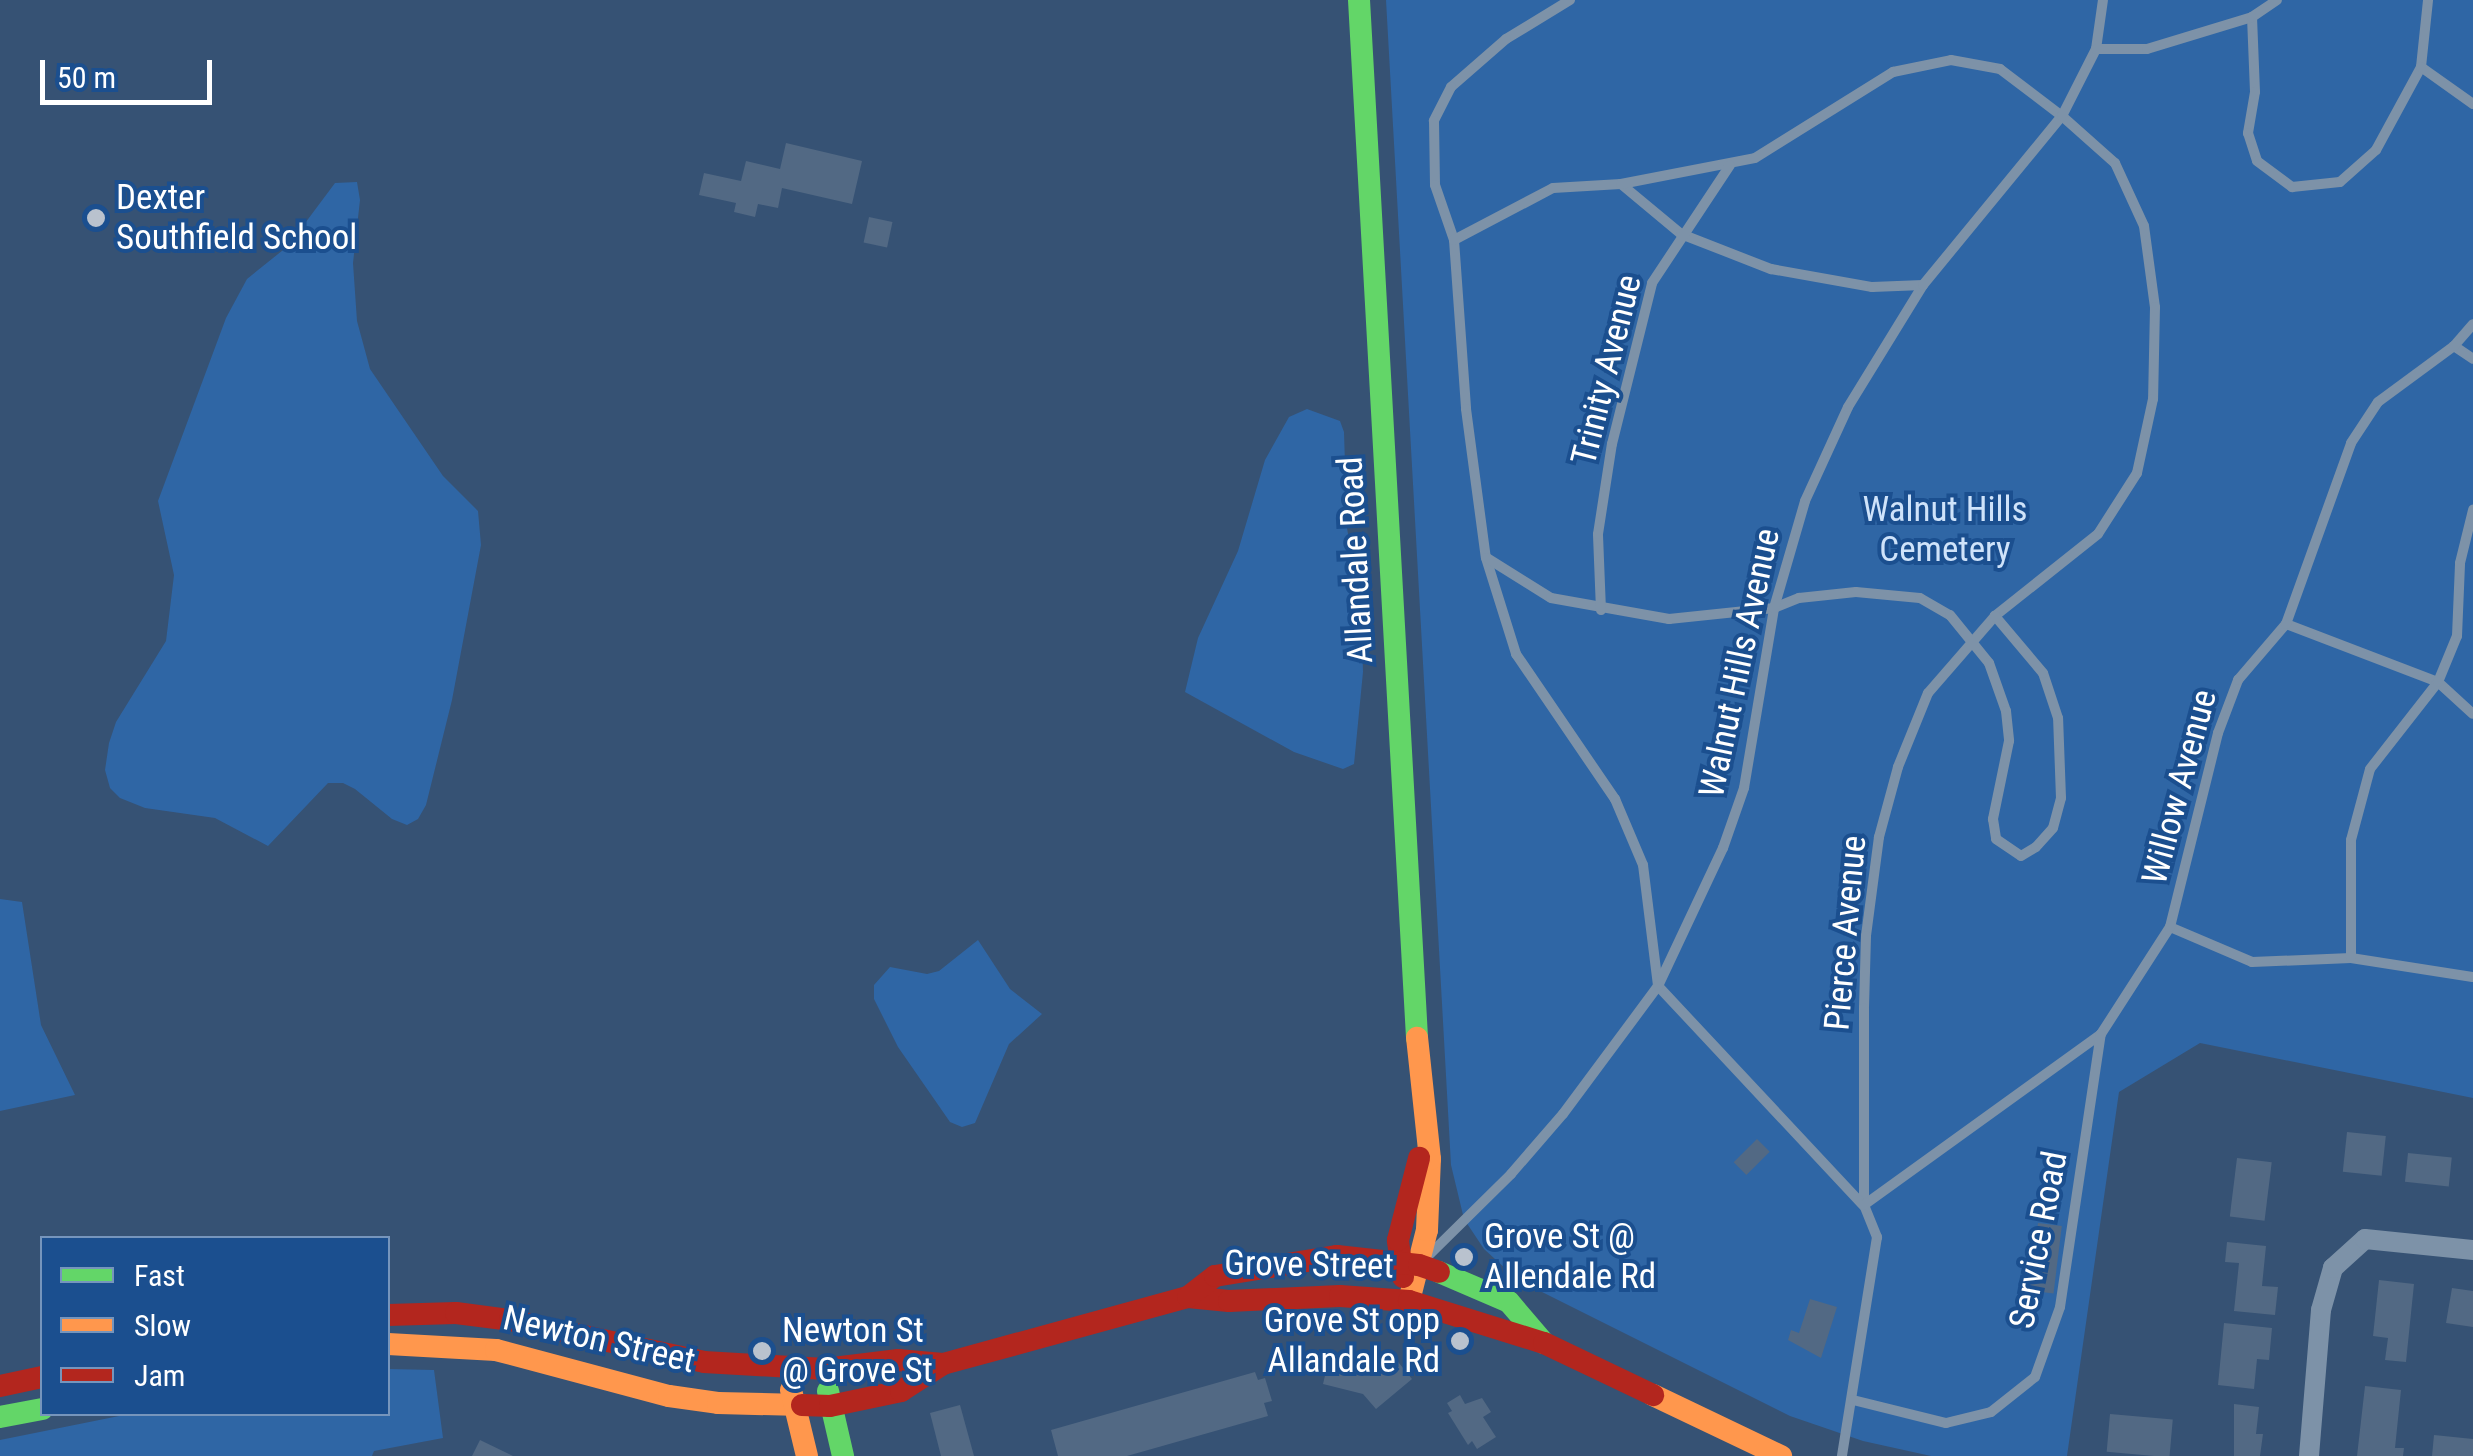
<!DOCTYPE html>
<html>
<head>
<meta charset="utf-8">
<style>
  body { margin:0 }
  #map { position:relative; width:2473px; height:1456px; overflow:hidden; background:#365274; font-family:"Roboto Condensed",sans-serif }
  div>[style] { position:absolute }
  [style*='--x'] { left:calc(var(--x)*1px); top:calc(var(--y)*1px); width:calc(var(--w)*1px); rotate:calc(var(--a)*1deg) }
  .green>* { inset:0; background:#2f66a5 }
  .building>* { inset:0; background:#526984; transform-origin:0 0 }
  .lane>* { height:10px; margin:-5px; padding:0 5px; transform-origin:5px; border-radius:5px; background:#7d92a8 }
  .street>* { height:20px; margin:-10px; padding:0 10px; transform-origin:10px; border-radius:10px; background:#7d92a8 }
  .fast>* { height:22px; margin:-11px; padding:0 11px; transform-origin:11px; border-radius:11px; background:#63d668 }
  .slow>* { height:22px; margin:-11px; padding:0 11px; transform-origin:11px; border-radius:11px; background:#ff974d }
  .jam>* { height:22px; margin:-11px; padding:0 11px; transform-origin:11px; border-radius:11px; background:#b3261e }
  .dots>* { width:28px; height:28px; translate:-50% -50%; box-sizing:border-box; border:5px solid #1b4f8f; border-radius:50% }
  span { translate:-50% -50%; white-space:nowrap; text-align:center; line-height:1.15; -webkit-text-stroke:8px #1b4f8f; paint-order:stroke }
  .poi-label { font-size:35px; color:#fff }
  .left { translate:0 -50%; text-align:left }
  .right { translate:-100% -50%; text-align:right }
  .street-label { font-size:35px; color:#fff }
  .park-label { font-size:35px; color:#cfe3fa }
  .legend { position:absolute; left:40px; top:1236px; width:350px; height:180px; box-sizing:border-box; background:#1b4f8f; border:2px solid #7695bc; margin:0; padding:12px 18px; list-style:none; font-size:30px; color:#fff }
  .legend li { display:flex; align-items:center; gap:20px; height:50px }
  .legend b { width:50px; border:2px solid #7695bc }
  .scale { position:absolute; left:40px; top:60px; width:172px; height:45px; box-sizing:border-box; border:5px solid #fff; border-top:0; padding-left:12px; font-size:30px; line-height:35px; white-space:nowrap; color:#fff; -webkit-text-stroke:8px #1b4f8f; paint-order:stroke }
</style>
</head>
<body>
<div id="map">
  <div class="green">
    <i style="clip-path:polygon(1386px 0,2473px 0,2473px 1098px,2200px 1043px,2119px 1092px,2067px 1456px,1931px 1456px,1863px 1441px,1790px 1416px,1518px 1280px,1484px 1249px,1464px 1219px,1451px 1165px)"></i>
    <i style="clip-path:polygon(357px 182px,360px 200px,353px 263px,357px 321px,370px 369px,443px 476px,478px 511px,481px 545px,452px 700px,426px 805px,418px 819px,407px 825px,392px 819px,355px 789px,343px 783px,328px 783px,268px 846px,215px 818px,145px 808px,120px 798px,110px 788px,105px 770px,109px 743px,116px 722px,166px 641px,174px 575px,158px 501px,226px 318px,247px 279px,288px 246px,335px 183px)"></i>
    <i style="clip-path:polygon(1307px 409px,1340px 421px,1344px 432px,1347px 528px,1361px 608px,1363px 672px,1354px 764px,1343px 769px,1294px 752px,1185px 692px,1198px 638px,1238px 551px,1265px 460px,1289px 417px)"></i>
    <i style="clip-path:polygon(0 899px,22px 902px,41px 1025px,75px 1095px,0 1111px)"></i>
    <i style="clip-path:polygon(978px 940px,1010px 989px,1042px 1014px,1009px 1044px,975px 1123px,962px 1127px,950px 1122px,898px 1047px,874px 999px,874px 985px,890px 967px,927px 974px,939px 971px)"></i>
    <i style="clip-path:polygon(388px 1369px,434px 1370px,443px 1438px,374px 1451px,372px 1456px,0 1456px,0 1440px,129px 1414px,388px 1414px)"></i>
  </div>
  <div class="building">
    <i style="clip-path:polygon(786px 143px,862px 161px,852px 204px,782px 188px,778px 208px,758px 204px,755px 217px,734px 212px,736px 203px,699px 195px,704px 173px,741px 181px,746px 161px,780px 169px)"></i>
    <i style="left:869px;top:217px;width:24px;height:26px;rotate:12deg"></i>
    <i style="left:2347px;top:1132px;width:39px;height:40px;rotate:6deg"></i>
    <i style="left:1757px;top:1139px;width:18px;height:33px;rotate:45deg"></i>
    <i style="left:2408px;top:1153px;width:44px;height:29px;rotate:6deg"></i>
    <i style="left:2237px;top:1158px;width:35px;height:59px;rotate:7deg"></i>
    <i style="left:2038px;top:1223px;width:24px;height:68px;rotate:7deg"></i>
    <i style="clip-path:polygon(2227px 1242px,2266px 1246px,2262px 1286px,2278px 1287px,2275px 1315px,2234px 1311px,2239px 1263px,2225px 1262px)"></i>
    <i style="clip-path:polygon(2379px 1280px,2414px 1284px,2406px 1362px,2385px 1360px,2388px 1338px,2373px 1336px)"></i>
    <i style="clip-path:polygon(2452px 1288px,2473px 1291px,2473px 1327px,2446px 1323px)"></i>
    <i style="clip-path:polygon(1810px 1299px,1837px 1307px,1821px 1358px,1788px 1340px,1791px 1330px,1799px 1333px)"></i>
    <i style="clip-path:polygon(2224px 1323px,2272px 1328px,2269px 1360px,2257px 1359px,2254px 1389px,2218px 1385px)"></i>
    <i style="clip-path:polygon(1390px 1352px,1412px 1379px,1376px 1409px,1363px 1394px,1323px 1384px,1328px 1363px,1353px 1369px,1367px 1357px,1374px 1365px)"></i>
    <i style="clip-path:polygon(1255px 1372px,1258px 1380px,1265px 1378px,1272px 1401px,1264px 1403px,1268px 1416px,1127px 1456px,1058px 1456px,1051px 1430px)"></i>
    <i style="clip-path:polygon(2365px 1386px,2401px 1390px,2395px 1448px,2404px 1448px,2403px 1456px,2357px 1456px)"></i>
    <i style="clip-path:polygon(1460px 1395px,1465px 1404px,1482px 1398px,1491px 1412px,1483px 1417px,1496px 1437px,1477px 1449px,1472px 1441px,1468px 1445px,1448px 1413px,1452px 1411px,1447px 1403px)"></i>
    <i style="clip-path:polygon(2234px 1404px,2259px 1407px,2256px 1434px,2263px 1434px,2260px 1456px,2234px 1456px)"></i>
    <i style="clip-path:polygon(960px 1405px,974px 1456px,941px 1456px,930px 1413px)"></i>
    <i style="left:2110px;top:1414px;width:63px;height:38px;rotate:5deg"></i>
    <i style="clip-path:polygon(2434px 1435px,2473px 1439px,2473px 1456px,2432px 1456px)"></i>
    <i style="clip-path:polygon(480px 1440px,513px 1456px,472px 1456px)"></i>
  </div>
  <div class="lane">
    <i style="--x:1570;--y:0;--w:75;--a:148.6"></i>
    <i style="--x:1506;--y:39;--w:73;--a:138.9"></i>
    <i style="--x:1451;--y:87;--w:38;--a:117"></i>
    <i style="--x:1434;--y:121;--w:64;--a:89.1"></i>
    <i style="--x:1435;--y:185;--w:58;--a:70.9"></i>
    <i style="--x:1454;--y:240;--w:169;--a:85.9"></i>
    <i style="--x:1466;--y:409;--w:150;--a:82.4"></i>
    <i style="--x:1486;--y:558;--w:101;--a:72.6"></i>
    <i style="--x:1516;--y:654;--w:176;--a:55.7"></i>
    <i style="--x:1615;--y:799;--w:72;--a:67"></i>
    <i style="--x:1643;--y:865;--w:121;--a:82.9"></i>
    <i style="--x:2252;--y:17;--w:75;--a:87.7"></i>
    <i style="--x:2255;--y:92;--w:42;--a:99.7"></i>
    <i style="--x:2248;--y:133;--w:29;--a:72"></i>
    <i style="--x:2257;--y:161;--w:44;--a:36.6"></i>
    <i style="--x:2292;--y:187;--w:48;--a:-5.9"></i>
    <i style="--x:2340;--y:182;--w:48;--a:-41.6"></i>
    <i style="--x:2376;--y:150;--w:94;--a:-61.5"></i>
    <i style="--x:2421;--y:67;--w:67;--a:-84"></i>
    <i style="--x:2096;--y:49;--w:49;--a:-81.9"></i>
    <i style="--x:2421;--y:67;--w:64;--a:35.4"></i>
    <i style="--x:1621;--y:184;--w:78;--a:39.8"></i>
    <i style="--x:1681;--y:234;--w:97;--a:21.3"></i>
    <i style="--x:1771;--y:269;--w:103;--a:10.1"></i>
    <i style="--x:1872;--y:287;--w:51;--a:-2.2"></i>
    <i style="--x:1454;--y:240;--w:112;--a:-27.7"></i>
    <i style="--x:1553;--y:188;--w:68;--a:-3.4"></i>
    <i style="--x:1621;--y:184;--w:136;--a:-11"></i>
    <i style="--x:1755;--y:158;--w:163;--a:-31.9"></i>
    <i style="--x:1893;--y:72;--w:59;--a:-11.7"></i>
    <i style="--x:1951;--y:60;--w:50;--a:10.4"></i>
    <i style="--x:2000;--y:69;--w:78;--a:37.2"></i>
    <i style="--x:2062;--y:116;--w:71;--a:41.6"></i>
    <i style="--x:2115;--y:163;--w:69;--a:65.3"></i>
    <i style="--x:2144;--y:226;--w:82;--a:82.3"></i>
    <i style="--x:2155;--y:307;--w:92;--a:91.2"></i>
    <i style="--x:2153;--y:399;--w:76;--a:102.2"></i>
    <i style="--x:2137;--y:473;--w:72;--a:122.6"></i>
    <i style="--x:2098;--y:534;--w:132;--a:141.5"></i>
    <i style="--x:1995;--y:616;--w:102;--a:131"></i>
    <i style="--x:1928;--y:693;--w:80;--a:112.1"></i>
    <i style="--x:1898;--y:767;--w:73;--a:105.2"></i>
    <i style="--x:1879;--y:837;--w:100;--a:97.5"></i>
    <i style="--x:1866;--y:936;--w:72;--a:91.6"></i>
    <i style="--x:1864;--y:1008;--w:197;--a:90"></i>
    <i style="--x:1864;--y:1205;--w:35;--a:68"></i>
    <i style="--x:1877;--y:1237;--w:222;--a:99.1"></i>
    <i style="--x:2454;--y:346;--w:23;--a:34"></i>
    <i style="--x:1487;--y:558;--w:75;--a:32"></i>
    <i style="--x:1551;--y:598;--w:120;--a:10.1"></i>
    <i style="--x:1669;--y:619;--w:106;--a:-6"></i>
    <i style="--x:1774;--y:608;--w:27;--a:-22"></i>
    <i style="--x:1799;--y:598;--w:57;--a:-6"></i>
    <i style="--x:1856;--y:592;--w:64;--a:5.4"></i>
    <i style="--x:1920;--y:598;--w:34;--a:30"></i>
    <i style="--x:1950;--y:615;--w:62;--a:50.9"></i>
    <i style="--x:1989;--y:663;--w:51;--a:70.5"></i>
    <i style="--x:2006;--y:711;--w:30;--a:84"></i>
    <i style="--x:2009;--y:741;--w:80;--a:101.6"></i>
    <i style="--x:1993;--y:819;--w:20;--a:81"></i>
    <i style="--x:1996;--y:839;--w:30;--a:34"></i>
    <i style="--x:2021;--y:856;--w:17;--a:-31"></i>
    <i style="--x:2036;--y:847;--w:25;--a:-48"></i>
    <i style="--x:2053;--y:828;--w:31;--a:-75"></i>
    <i style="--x:2061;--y:798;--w:80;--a:-92.1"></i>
    <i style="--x:2058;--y:718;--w:47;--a:-108.4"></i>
    <i style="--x:2043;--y:673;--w:75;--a:-130.1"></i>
    <i style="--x:1601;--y:610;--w:76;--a:-92.3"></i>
    <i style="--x:1598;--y:534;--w:91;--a:-81.2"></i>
    <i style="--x:1612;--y:444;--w:166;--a:-76"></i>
    <i style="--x:1652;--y:283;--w:141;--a:-56.5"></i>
    <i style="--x:2286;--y:624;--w:163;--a:20.9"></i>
    <i style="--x:2438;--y:682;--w:47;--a:42.4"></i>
    <i style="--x:2170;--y:927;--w:89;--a:23.1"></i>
    <i style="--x:2252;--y:962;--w:99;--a:-2.3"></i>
    <i style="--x:2351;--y:958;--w:123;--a:8.9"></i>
    <i style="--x:2351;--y:958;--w:118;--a:-90"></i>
    <i style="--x:2351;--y:840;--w:73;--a:-75"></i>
    <i style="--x:2370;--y:769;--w:110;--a:-52"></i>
    <i style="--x:2438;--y:682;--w:50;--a:-67.6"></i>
    <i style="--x:2457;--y:636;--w:73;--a:-87.6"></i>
    <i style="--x:2460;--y:563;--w:55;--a:-76.2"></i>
    <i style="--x:1658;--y:986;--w:300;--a:46.9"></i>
    <i style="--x:1864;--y:1205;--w:292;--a:-35.8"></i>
    <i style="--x:2101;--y:1034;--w:127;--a:-57.2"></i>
    <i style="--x:2170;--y:927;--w:200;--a:-76.1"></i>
    <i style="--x:2218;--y:733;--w:57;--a:-69.3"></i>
    <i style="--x:2238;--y:680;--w:74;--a:-49.4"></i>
    <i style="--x:2286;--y:624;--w:192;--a:-70.2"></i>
    <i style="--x:2351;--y:443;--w:49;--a:-56.6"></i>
    <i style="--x:2378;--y:402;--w:94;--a:-36.4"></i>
    <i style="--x:2454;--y:346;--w:29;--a:-49"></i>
    <i style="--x:1430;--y:1254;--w:114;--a:-44.6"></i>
    <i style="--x:1511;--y:1174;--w:79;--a:-49.1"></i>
    <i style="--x:1563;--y:1114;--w:159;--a:-53.4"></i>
    <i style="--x:1658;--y:986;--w:153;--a:-64.8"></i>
    <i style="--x:1723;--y:848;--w:64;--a:-70.7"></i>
    <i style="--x:1744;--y:788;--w:182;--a:-80.5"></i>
    <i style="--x:1774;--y:608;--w:111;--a:-73.8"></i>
    <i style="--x:1805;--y:501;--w:103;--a:-65.4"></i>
    <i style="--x:1848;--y:407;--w:143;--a:-58.4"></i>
    <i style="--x:1923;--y:285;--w:219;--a:-50.6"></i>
    <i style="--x:2062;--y:116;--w:75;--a:-63.1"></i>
    <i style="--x:2096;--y:49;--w:51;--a:0"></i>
    <i style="--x:2147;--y:49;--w:110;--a:-16.9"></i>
    <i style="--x:2252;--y:17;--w:30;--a:-34"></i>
    <i style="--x:1853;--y:1400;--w:96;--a:13.9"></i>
    <i style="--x:1946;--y:1423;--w:46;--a:-13.7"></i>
    <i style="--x:1991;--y:1412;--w:56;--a:-38.5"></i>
    <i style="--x:2035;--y:1377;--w:74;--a:-70.3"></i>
    <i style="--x:2060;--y:1307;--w:276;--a:-81.5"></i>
  </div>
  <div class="street">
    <i style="--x:2309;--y:1456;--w:146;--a:-85.3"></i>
    <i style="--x:2321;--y:1310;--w:44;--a:-74.1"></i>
    <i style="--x:2333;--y:1268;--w:43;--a:-42.2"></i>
    <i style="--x:2365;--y:1239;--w:109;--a:5.8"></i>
  </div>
  <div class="fast">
    <i style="--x:1359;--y:0;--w:1040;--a:86.8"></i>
    <i style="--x:1439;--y:1272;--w:76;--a:23.2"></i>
    <i style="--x:1509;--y:1302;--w:54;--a:49.5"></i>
    <i style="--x:828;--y:1391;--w:67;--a:77"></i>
    <i style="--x:0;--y:1417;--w:43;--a:-10.8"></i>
  </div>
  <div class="slow">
    <i style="--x:1409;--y:1301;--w:73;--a:-75.8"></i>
    <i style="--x:1427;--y:1230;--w:71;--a:-87.6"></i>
    <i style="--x:1430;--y:1159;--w:122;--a:-96.1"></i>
    <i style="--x:388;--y:1344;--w:108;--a:3.2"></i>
    <i style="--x:496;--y:1350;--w:179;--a:14.9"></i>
    <i style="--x:669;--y:1396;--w:49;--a:8.1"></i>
    <i style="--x:718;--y:1403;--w:84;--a:1.4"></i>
    <i style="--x:791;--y:1390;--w:68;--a:76.4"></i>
    <i style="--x:1653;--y:1395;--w:142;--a:25.5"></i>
  </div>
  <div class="jam">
    <i style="--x:1403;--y:1277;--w:37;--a:-98"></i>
    <i style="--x:1398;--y:1240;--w:85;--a:-75.6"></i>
    <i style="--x:1188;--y:1297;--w:41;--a:5.6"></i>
    <i style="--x:1229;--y:1301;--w:111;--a:-2.6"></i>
    <i style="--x:1340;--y:1296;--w:69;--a:4.1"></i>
    <i style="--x:1409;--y:1301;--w:141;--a:17.3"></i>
    <i style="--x:1544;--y:1343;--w:121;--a:25.5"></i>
    <i style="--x:388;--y:1315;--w:68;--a:-1.7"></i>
    <i style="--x:456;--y:1313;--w:54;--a:7.4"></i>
    <i style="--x:510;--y:1320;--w:198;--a:12.2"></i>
    <i style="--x:704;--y:1362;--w:121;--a:3.3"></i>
    <i style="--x:825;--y:1369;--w:74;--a:-7"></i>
    <i style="--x:898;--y:1360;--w:45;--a:5.1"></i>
    <i style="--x:0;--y:1386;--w:43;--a:-12.1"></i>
    <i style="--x:802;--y:1405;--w:28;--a:2"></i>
    <i style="--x:830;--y:1406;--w:73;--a:-11.9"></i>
    <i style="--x:901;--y:1391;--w:50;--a:-32.7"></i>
    <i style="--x:943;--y:1364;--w:254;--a:-15.3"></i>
    <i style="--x:1188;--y:1297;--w:34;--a:-38"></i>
    <i style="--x:1215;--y:1276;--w:124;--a:-9.3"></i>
    <i style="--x:1337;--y:1256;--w:82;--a:6.3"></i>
    <i style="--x:1419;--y:1265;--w:21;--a:19"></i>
  </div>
  <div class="dots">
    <i style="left:96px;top:218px;background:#b9c2ce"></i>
    <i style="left:1464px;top:1257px;background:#b9c2ce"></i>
    <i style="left:1460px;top:1341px;background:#b9c2ce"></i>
    <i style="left:762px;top:1351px;background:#b9c2ce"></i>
  </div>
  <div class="poi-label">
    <span class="left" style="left:116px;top:218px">Dexter<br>Southfield School</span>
    <span class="left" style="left:1484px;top:1257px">Grove St @<br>Allendale Rd</span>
    <span class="right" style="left:1440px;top:1341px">Grove St opp<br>Allandale Rd</span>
    <span class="left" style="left:782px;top:1351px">Newton St<br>@ Grove St</span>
  </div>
  <div class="street-label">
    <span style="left:1607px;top:370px;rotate:-76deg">Trinity Avenue</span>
    <span style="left:1356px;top:560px;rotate:-93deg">Allandale Road</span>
    <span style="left:1740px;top:663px;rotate:-78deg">Walnut Hills Avenue</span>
    <span style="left:2180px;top:787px;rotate:-75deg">Willow Avenue</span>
    <span style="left:1846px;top:933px;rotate:-85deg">Pierce Avenue</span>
    <span style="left:2039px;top:1240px;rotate:-79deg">Service Road</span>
    <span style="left:1309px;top:1265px;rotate:1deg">Grove Street</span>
    <span style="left:599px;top:1340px;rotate:13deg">Newton Street</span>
  </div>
  <div class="park-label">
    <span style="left:1945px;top:530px">Walnut Hills<br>Cemetery</span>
  </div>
  <ul class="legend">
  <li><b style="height:12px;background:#63d668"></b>Fast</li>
  <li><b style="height:12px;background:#ff974d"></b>Slow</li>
  <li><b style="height:12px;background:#b3261e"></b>Jam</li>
  </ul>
  <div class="scale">50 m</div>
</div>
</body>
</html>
